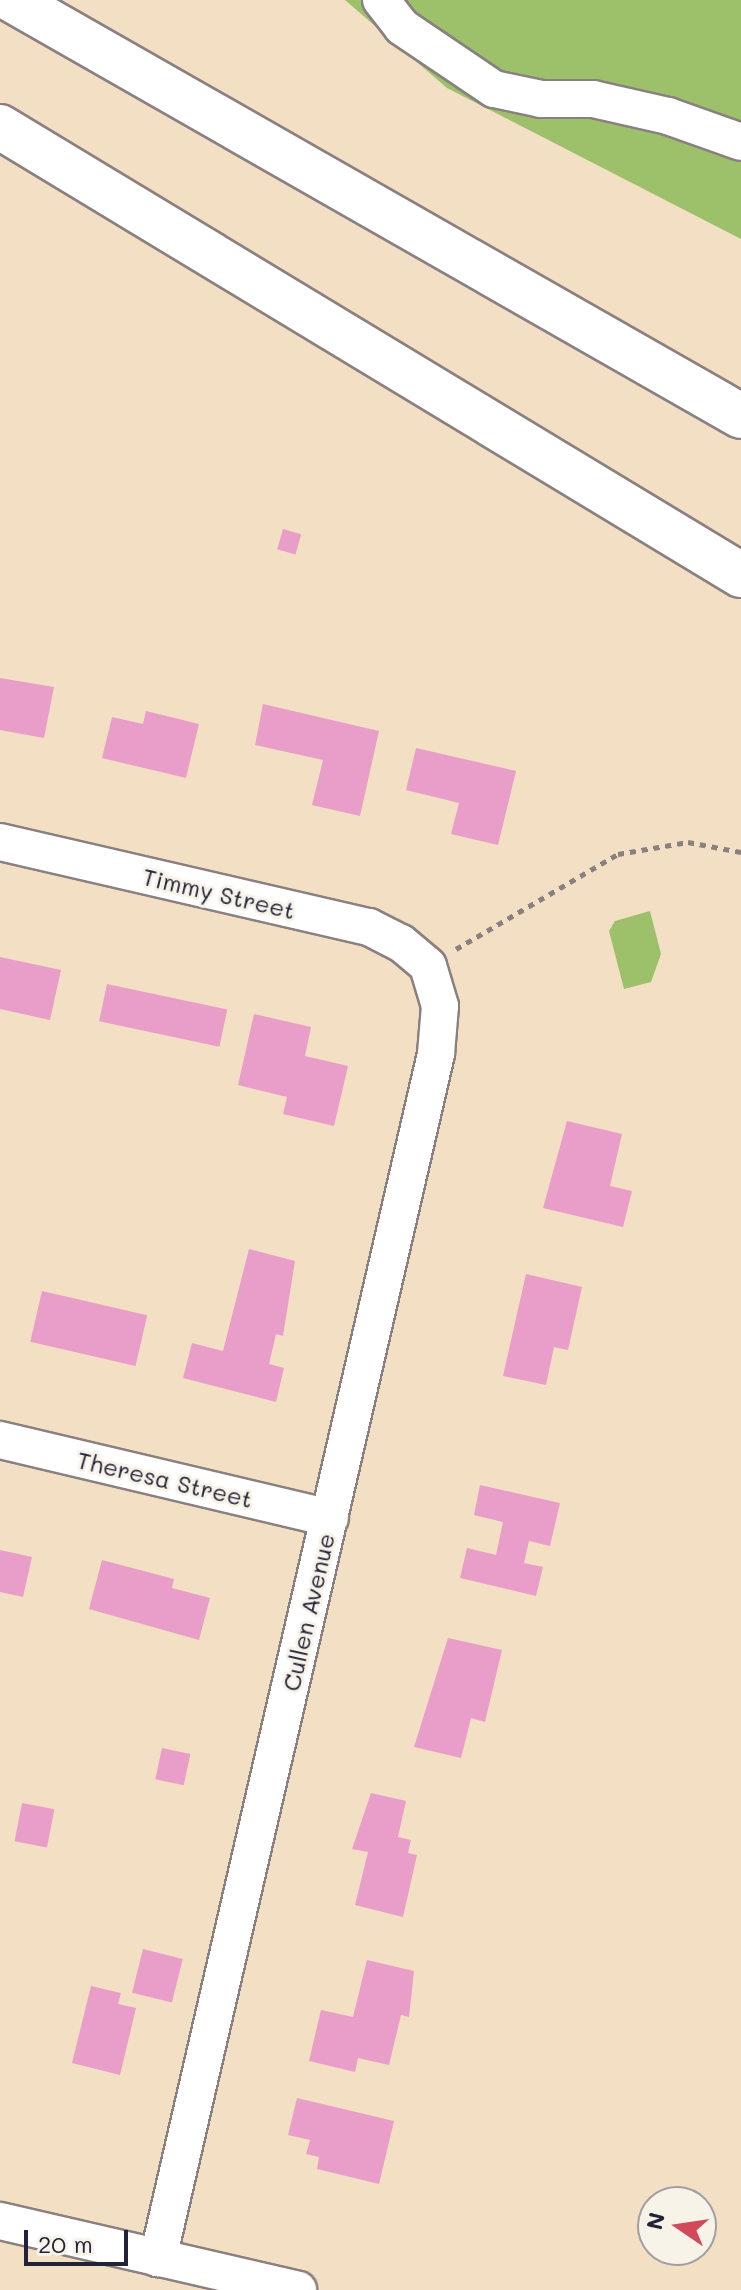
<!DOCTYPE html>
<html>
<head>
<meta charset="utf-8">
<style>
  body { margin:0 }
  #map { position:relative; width:741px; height:2290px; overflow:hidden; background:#f3dfc3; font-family:Mali,sans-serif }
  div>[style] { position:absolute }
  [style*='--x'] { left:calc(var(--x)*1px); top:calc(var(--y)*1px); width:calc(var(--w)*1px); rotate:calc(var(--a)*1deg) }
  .green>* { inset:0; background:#9dc06a }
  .building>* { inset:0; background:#e99ec9; transform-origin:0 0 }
  .path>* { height:5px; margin-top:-2.5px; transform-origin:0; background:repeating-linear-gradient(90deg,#8a807f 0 6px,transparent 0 12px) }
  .roads { filter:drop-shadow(2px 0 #8a807f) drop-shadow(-2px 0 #8a807f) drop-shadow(0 2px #8a807f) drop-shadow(0 -2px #8a807f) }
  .minor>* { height:36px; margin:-18px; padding:0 18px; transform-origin:18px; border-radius:18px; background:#fff }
  .highway>* { height:44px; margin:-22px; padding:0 22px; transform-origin:22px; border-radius:22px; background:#fff }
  span { translate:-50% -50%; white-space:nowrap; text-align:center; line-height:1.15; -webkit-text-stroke:6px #f7f3e8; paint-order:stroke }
  .street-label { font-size:24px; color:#22223b }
  .north { position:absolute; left:637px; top:2186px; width:80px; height:80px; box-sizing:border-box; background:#f7f3e8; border:2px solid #a29fa3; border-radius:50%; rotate:283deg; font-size:22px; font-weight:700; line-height:32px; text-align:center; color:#22223b }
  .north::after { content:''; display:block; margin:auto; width:28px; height:36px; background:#d1495b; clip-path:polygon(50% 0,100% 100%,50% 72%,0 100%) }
  .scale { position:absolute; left:24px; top:2230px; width:104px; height:36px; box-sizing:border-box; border:4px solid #22223b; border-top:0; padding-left:10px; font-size:24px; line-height:28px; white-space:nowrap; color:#22223b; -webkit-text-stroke:6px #f7f3e8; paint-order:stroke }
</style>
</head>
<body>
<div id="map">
  <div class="green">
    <i style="clip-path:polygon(345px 0,741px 0,741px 239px,447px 88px)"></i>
    <i style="clip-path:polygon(650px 911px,661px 954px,651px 982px,624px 989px,609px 931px,615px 921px)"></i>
  </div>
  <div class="building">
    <i style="left:283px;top:529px;width:19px;height:21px;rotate:16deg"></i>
    <i style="clip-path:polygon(0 678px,54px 687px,44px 738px,0 730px)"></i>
    <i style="clip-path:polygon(263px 704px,379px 731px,360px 816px,312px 805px,323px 760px,255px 745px)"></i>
    <i style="clip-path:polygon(146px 711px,199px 724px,186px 778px,102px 758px,112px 717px,143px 724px)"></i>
    <i style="clip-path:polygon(416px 748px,516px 771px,498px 845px,451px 834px,459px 803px,406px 790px)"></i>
    <i style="clip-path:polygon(0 957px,61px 970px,50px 1020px,0 1009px)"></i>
    <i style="left:107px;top:984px;width:123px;height:38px;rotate:12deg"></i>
    <i style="clip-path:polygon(254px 1014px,311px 1027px,305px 1056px,348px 1066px,334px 1126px,283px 1114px,287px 1097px,238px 1085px)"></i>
    <i style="clip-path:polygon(567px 1121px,622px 1134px,610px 1186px,632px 1191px,623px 1227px,543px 1208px)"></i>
    <i style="clip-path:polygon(249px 1249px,295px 1261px,283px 1336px,276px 1334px,269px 1364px,284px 1368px,276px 1402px,183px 1378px,192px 1343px,223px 1351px)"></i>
    <i style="clip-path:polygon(526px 1274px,582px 1287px,568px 1350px,554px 1347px,546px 1385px,503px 1376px)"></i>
    <i style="left:42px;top:1291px;width:108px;height:52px;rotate:13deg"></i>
    <i style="clip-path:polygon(480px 1485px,560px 1503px,550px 1546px,529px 1541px,524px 1563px,543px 1567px,536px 1596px,460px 1578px,467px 1548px,496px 1555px,503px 1522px,474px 1515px)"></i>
    <i style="clip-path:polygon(0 1550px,32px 1557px,23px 1597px,0 1592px)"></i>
    <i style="clip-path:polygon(102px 1560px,174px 1579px,172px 1588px,210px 1598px,199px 1640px,89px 1609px)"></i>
    <i style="clip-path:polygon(448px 1638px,502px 1650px,485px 1722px,471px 1718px,461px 1758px,414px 1747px)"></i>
    <i style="left:162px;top:1748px;width:29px;height:32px;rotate:12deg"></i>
    <i style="clip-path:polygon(371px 1793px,406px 1801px,398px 1837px,411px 1840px,408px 1853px,417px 1855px,403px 1917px,355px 1905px,368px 1852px,352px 1849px)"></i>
    <i style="left:22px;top:1803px;width:33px;height:39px;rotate:11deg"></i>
    <i style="left:143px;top:1949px;width:41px;height:45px;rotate:14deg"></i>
    <i style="clip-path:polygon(367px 1960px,414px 1971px,409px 2017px,401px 2015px,389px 2065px,358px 2058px,355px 2072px,309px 2061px,321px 2010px,353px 2017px)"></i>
    <i style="clip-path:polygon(91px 1986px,121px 1993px,118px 2004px,136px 2008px,120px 2075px,72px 2063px)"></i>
    <i style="clip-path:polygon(297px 2098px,394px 2121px,379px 2184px,317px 2169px,319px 2157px,306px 2154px,310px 2140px,288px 2135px)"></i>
  </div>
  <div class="path">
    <i style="--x:456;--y:949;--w:188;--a:-30.4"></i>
    <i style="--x:618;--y:854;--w:71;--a:-9.7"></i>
    <i style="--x:688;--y:842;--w:54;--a:10.7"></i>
  </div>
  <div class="roads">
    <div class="minor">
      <i style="--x:381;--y:0;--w:34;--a:52"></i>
      <i style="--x:402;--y:27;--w:111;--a:34"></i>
      <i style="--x:494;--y:89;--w:48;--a:12"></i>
      <i style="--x:541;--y:99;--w:52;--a:0"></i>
      <i style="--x:593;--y:99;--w:77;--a:12.8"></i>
      <i style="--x:668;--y:116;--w:77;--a:19.6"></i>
      <i style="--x:0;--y:842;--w:379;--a:13"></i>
      <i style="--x:369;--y:927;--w:36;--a:27"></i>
      <i style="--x:401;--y:943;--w:35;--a:40"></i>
      <i style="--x:428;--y:966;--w:42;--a:73.3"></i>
      <i style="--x:440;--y:1006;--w:48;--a:94.8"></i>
      <i style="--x:436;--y:1054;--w:1236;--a:103"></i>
      <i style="--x:0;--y:1440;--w:339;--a:13.3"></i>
      <i style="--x:0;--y:2221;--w:306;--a:13"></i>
    </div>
    <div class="highway">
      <i style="--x:12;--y:0;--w:839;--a:29.71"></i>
      <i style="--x:0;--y:127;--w:866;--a:31.16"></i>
    </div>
  </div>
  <div class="street-label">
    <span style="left:219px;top:893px;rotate:13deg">Timmy Street</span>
    <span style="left:165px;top:1479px;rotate:13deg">Theresa Street</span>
    <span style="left:308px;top:1612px;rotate:-77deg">Cullen Avenue</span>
  </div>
  <div class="north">N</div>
  <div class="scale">20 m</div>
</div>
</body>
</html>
